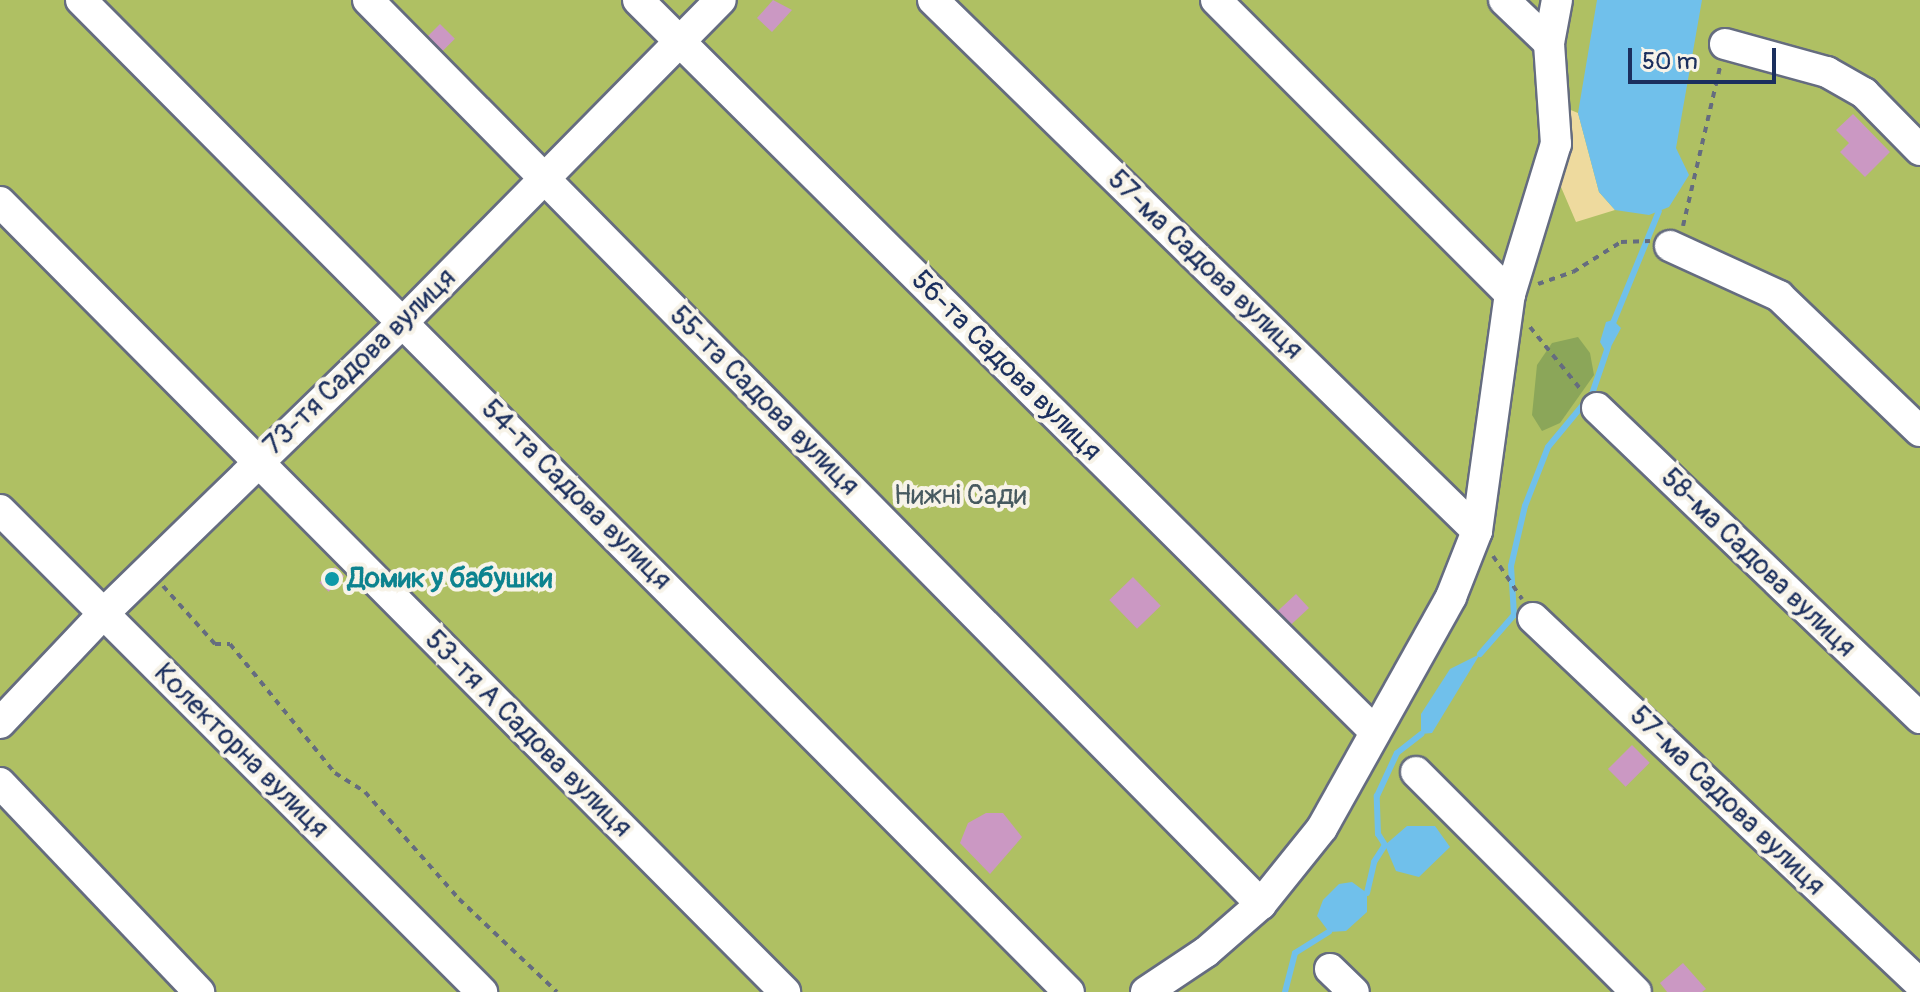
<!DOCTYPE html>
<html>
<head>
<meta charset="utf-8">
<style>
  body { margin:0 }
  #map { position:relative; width:1920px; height:992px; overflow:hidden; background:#eedebd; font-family:Pangolin,sans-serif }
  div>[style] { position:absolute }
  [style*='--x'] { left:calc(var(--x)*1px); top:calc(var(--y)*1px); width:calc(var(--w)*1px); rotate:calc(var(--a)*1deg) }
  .green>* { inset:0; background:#afc063; transform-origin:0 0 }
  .forest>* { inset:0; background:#8ba659 }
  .sand>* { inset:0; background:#eeda9e }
  .water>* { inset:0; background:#70c0eb }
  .stream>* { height:6px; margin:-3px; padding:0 3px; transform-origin:3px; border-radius:3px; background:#70c0eb }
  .building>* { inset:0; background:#cb98c3; transform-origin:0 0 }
  .path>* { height:4px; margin-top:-2px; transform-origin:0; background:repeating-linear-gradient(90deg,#656c7f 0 6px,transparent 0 12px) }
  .roads { filter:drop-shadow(2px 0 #656c7f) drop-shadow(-2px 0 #656c7f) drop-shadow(0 2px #656c7f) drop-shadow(0 -2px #656c7f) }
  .minor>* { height:30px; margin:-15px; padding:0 15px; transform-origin:15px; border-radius:15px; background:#fff }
  .dots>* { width:22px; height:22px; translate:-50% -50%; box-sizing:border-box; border:4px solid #f7f3e8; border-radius:50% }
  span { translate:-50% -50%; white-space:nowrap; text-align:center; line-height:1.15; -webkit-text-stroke:8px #f7f3e8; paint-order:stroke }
  .street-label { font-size:28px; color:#1b2f5e }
  .park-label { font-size:28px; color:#475a60 }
  .culture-label { font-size:28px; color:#0d838f; font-weight:700 }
  .left { translate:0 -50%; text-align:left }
  .scale { position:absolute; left:1628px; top:48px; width:148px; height:36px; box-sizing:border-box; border:4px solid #1b2f5e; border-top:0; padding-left:10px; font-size:24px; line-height:28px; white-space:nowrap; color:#1b2f5e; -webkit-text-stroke:6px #f7f3e8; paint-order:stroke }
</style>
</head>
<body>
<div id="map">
  <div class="green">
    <i style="left:0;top:0;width:1920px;height:992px"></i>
  </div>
  <div class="forest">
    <i style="clip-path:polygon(1578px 337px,1590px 353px,1594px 375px,1560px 423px,1542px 431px,1532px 415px,1537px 365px,1552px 343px)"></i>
  </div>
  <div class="sand">
    <i style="clip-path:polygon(1561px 106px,1578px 113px,1599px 192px,1615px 210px,1576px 222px,1552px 166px)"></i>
  </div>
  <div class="water">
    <i style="clip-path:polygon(1597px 0,1702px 0,1676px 148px,1689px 175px,1669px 207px,1649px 215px,1615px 210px,1599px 192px,1578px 113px)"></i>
    <i style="clip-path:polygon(1613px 320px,1621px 328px,1607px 354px,1600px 342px,1606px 322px)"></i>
    <i style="clip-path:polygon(1480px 654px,1432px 733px,1421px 734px,1421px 714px,1450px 669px)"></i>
    <i style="clip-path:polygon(1407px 826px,1435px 826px,1450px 847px,1419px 877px,1396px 871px,1385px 845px)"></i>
    <i style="clip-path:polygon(1352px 882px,1367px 893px,1367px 912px,1346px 931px,1329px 932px,1317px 916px,1323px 900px,1339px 884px)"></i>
  </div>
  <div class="stream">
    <i style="--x:1611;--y:328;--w:126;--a:-67.7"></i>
    <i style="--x:1480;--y:654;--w:52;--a:-48.9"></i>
    <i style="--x:1514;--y:615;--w:49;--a:-93.5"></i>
    <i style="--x:1511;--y:566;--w:62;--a:-76.9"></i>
    <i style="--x:1525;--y:506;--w:63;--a:-68.7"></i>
    <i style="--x:1548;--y:447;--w:69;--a:-50.3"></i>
    <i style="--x:1592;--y:394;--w:50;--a:-71.2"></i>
    <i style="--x:1367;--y:893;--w:32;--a:-77"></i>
    <i style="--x:1374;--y:862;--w:20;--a:-57"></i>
    <i style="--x:1385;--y:845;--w:13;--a:-122"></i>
    <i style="--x:1378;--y:834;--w:38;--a:-92"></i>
    <i style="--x:1377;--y:796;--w:47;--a:-65.1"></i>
    <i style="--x:1397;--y:753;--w:31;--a:-38"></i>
    <i style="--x:1285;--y:992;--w:40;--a:-75.6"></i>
    <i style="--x:1295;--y:953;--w:40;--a:-32"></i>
  </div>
  <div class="building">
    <i style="clip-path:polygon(773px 0,792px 10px,772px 32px,757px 18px)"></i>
    <i style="left:440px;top:24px;width:21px;height:18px;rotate:45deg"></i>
    <i style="clip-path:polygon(1853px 114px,1890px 152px,1865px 177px,1840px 152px,1849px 143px,1836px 130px)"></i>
    <i style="left:335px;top:567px;width:13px;height:22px;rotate:45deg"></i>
    <i style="left:1133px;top:577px;width:40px;height:33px;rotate:46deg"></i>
    <i style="left:1296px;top:594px;width:19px;height:25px;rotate:47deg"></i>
    <i style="left:1632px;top:745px;width:25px;height:34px;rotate:45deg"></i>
    <i style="clip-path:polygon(986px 813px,1003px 813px,1022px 837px,990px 874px,960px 843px,968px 823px)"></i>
    <i style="clip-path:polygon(1683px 963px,1706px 989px,1702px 992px,1667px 992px,1660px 983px)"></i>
  </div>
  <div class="path">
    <i style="--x:1683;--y:226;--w:163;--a:-76.9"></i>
    <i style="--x:1538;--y:284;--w:37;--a:-19"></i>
    <i style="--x:1573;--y:272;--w:57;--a:-32"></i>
    <i style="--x:1621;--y:242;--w:29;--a:-2"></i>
    <i style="--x:1530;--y:327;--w:82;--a:50.9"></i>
    <i style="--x:1493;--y:556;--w:52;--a:56"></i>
    <i style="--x:163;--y:586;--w:78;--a:48.1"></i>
    <i style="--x:215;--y:644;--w:15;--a:0"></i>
    <i style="--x:230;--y:644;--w:166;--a:50.9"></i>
    <i style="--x:335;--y:773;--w:36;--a:32"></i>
    <i style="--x:365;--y:792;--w:142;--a:48.7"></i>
    <i style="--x:459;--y:899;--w:135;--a:43.5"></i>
  </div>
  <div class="roads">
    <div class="minor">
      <i style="--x:81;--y:0;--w:1400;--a:45.12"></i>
      <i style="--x:368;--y:0;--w:1271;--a:45.35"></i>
      <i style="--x:638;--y:0;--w:1037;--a:44.8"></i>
      <i style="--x:933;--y:0;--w:760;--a:44.31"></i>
      <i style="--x:1216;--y:0;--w:416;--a:45"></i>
      <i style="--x:1504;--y:0;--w:62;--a:43.7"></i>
      <i style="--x:1725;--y:44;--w:106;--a:15.4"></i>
      <i style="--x:1827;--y:72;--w:43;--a:29.6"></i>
      <i style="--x:1864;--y:93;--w:80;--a:45.5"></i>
      <i style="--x:0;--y:202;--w:1114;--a:45.18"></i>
      <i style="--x:1670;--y:246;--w:120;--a:24.6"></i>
      <i style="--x:1779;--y:296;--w:195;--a:43.8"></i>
      <i style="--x:1597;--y:408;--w:448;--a:43.8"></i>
      <i style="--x:0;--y:510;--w:682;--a:45"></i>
      <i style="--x:1533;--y:618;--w:533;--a:43.4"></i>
      <i style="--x:0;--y:723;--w:151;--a:-46.6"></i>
      <i style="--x:104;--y:613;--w:419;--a:-44.2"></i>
      <i style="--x:404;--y:321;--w:451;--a:-45.4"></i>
      <i style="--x:1416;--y:772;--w:311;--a:45"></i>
      <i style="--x:0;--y:783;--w:289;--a:46.4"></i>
      <i style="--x:1330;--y:969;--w:33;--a:44"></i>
      <i style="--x:1146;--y:992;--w:72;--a:-33.7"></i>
      <i style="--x:1206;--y:952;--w:73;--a:-41.1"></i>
      <i style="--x:1261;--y:904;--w:97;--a:-51.2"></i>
      <i style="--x:1322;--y:828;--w:265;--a:-60.8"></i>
      <i style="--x:1451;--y:597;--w:71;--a:-68.5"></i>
      <i style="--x:1477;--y:531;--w:239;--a:-82.1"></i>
      <i style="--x:1510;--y:294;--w:157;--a:-73"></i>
      <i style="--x:1556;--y:144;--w:101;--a:-94"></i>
      <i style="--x:1549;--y:43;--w:44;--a:-79.5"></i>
    </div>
  </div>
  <div class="dots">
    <i style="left:332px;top:579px;background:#0f9aa8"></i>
  </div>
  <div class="street-label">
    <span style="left:1205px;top:265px;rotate:44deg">57-ма Садова вулиця</span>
    <span style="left:360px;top:362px;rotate:-44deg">73-тя Садова вулиця</span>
    <span style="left:1006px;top:366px;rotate:45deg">56-та Садова вулиця</span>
    <span style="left:764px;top:401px;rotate:45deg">55-та Садова вулиця</span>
    <span style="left:576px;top:495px;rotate:45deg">54-та Садова вулиця</span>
    <span style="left:1758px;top:563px;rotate:44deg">58-ма Садова вулиця</span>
    <span style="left:528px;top:734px;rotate:45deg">53-тя А Садова вулиця</span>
    <span style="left:241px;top:751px;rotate:45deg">Колекторна вулиця</span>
    <span style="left:1727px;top:801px;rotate:44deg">57-ма Садова вулиця</span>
  </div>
  <div class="park-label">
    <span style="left:960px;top:496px">Нижні Сади</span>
  </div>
  <div class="culture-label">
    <span class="left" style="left:348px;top:579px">Домик у бабушки</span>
  </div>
  <div class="scale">50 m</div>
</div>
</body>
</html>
